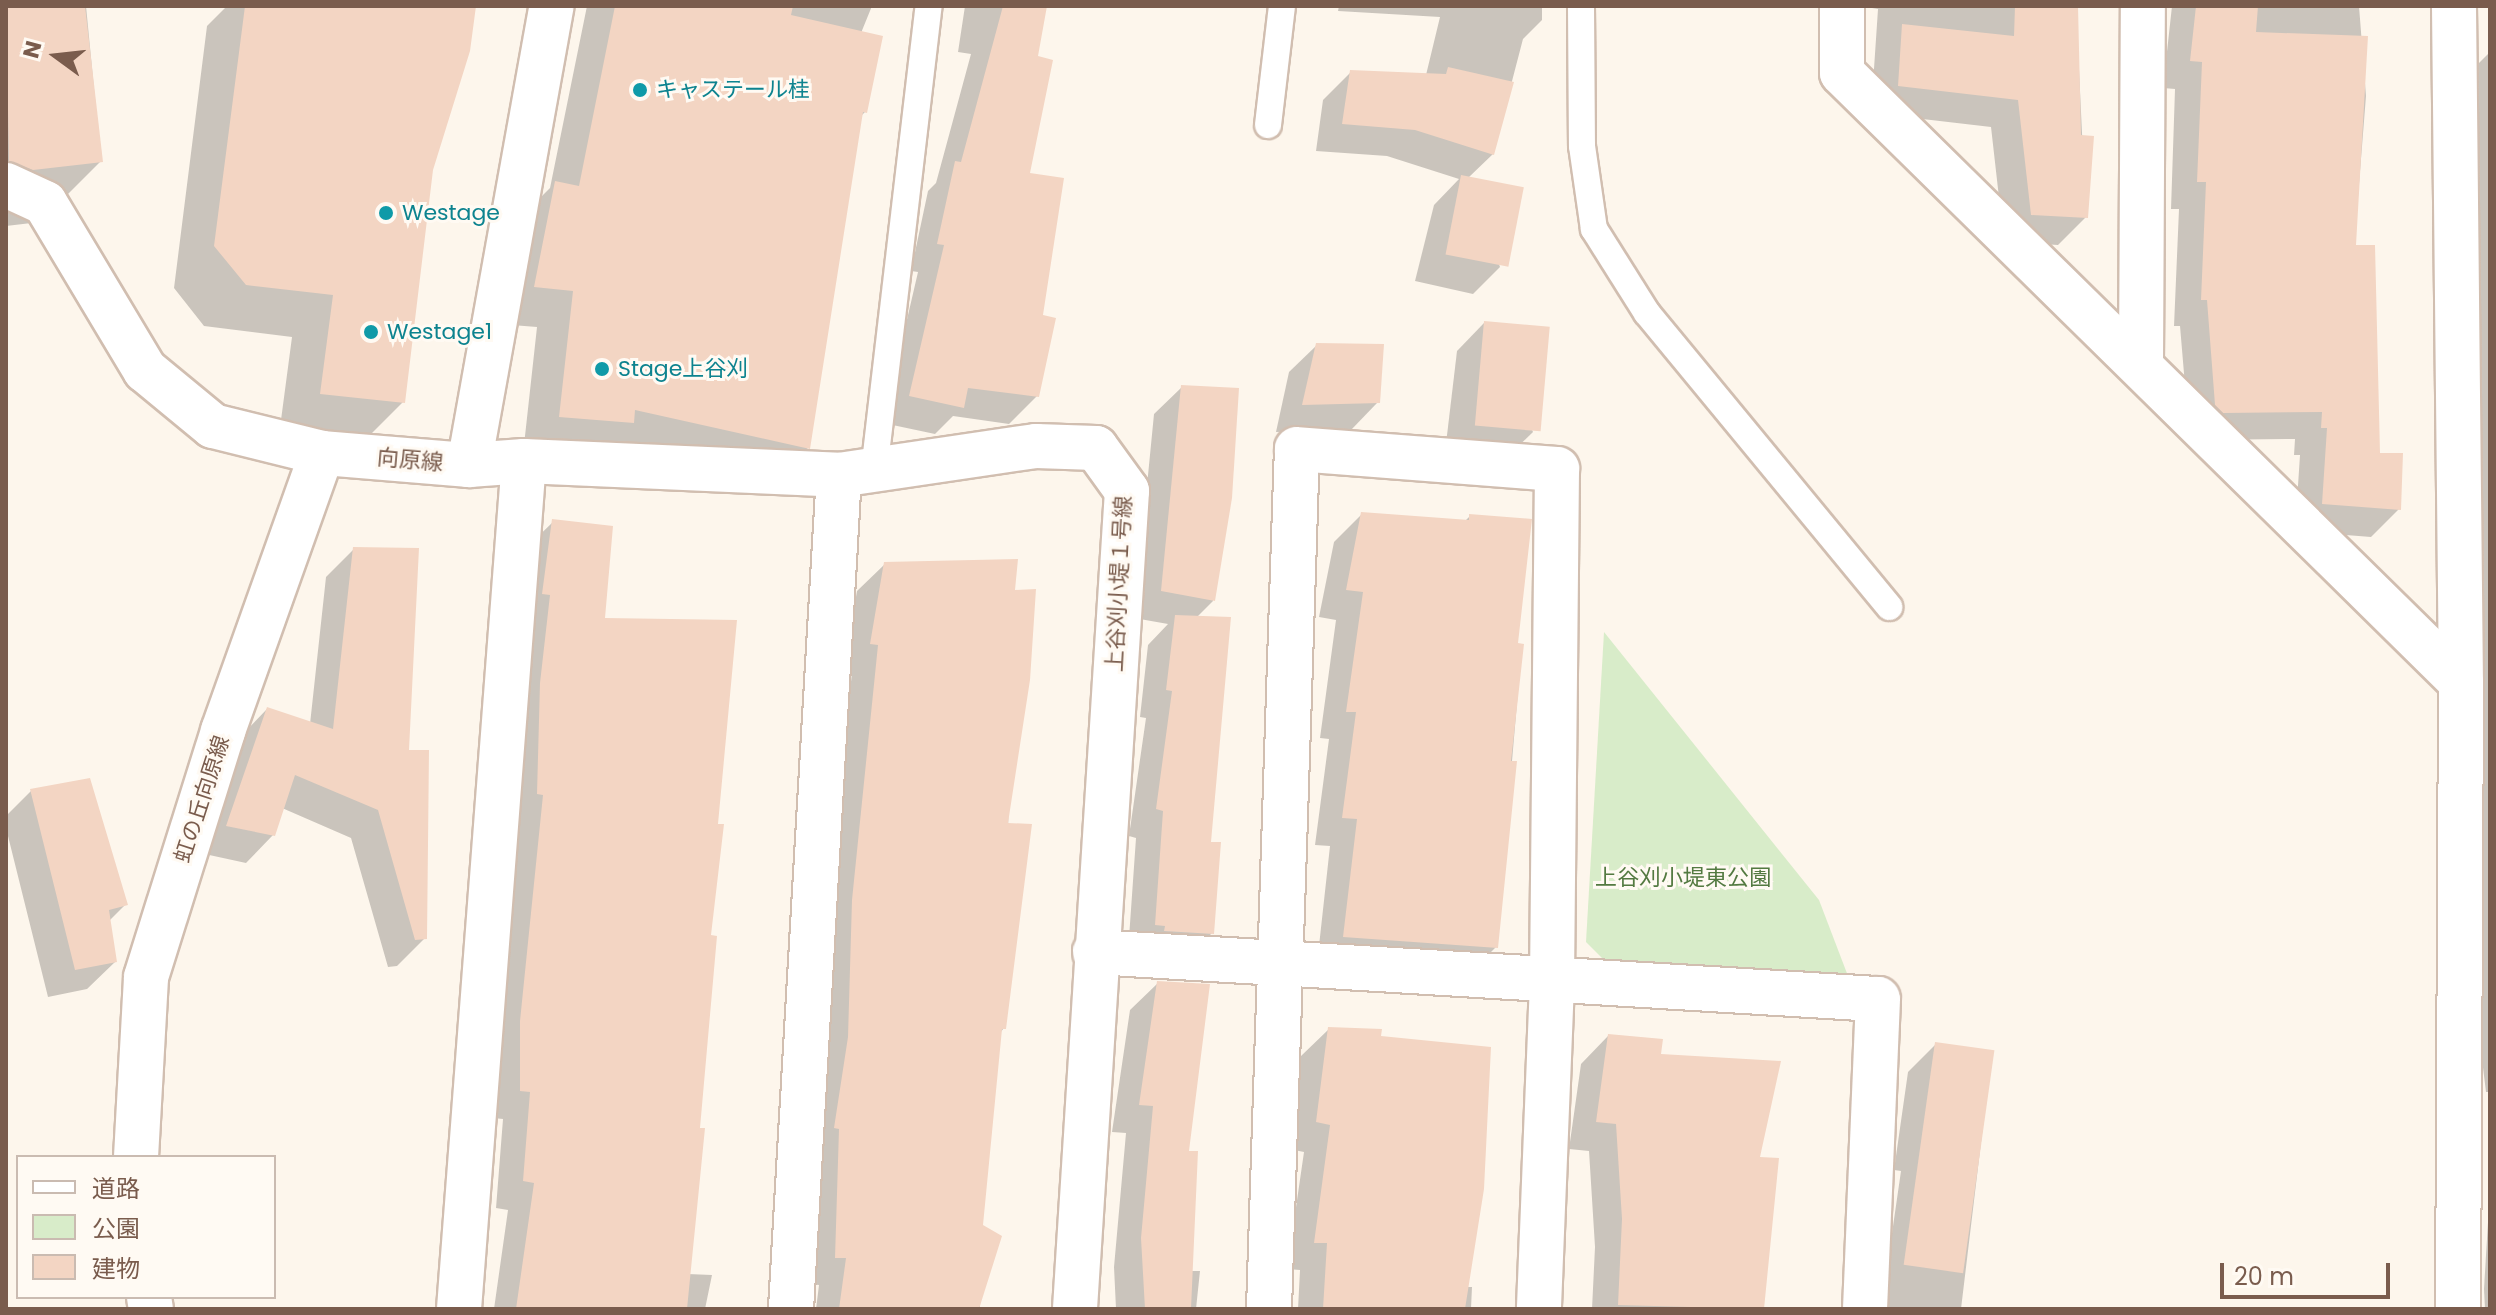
<!DOCTYPE html>
<html>
<head>
<meta charset="utf-8">
<style>
  body { margin:0 }
  #map { position:relative; width:2496px; height:1315px; overflow:hidden; background:#fdf6ec; font-family:Poppins,"Noto Sans JP",sans-serif }
  div>[style] { position:absolute }
  [style*='--x'] { left:calc(var(--x)*1px); top:calc(var(--y)*1px); width:calc(var(--w)*1px); rotate:calc(var(--a)*1deg) }
  .green>* { inset:0; background:#d8ecc9 }
  .shadow>* { inset:0; background:#0003 }
  .building>* { inset:0; background:#f3d5c3; transform-origin:0 0 }
  .roads { filter:drop-shadow(2px 0 #d1beb0) drop-shadow(-2px 0 #d1beb0) drop-shadow(0 2px #d1beb0) drop-shadow(0 -2px #d1beb0) }
  .service>* { height:26px; margin:-13px; padding:0 13px; transform-origin:13px; border-radius:13px; background:#fff }
  .minor>* { height:44px; margin:-22px; padding:0 22px; transform-origin:22px; border-radius:22px; background:#fff }
  .tertiary>* { height:44px; margin:-22px; padding:0 22px; transform-origin:22px; border-radius:22px; background:#fff }
  .dots>* { width:22px; height:22px; translate:-50% -50%; box-sizing:border-box; border:4px solid #fffaf3; border-radius:50% }
  span { translate:-50% -50%; white-space:nowrap; text-align:center; line-height:1.15; -webkit-text-stroke:6px #fffaf3; paint-order:stroke }
  .culture-label { font-size:22px; color:#0d838f }
  .left { translate:0 -50%; text-align:left }
  .street-label { font-size:22px; color:#7a5c4d }
  .park-label { font-size:22px; color:#537a41 }
  .frame { position:absolute; inset:0; border:8px solid #7a5c4d; pointer-events:none }
  .legend { position:absolute; left:16px; top:1155px; width:260px; height:144px; box-sizing:border-box; background:#fffaf3; border:2px solid #cabbb1; margin:0; padding:10px 14px; list-style:none; font-size:24px; color:#7a5c4d }
  .legend li { display:flex; align-items:center; gap:16px; height:40px }
  .legend b { width:40px; border:2px solid #cabbb1 }
  .north { position:absolute; left:16px; top:16px; width:80px; height:80px; -webkit-text-stroke:6px #fffaf3; paint-order:stroke; rotate:285deg; font-size:22px; font-weight:700; line-height:32px; text-align:center; color:#7a5c4d }
  .north::after { content:''; display:block; margin:auto; width:28px; height:36px; background:#7a5c4d; clip-path:polygon(50% 0,100% 100%,50% 72%,0 100%) }
  .scale { position:absolute; left:2220px; top:1263px; width:170px; height:36px; box-sizing:border-box; border:4px solid #7a5c4d; border-top:0; padding-left:10px; font-size:24px; line-height:28px; white-space:nowrap; color:#7a5c4d; -webkit-text-stroke:6px #fffaf3; paint-order:stroke }
</style>
</head>
<body>
<div id="map">
  <div class="green">
    <i style="clip-path:polygon(1604px 632px,1819px 900px,1848px 976px,1614px 970px,1586px 942px)"></i>
  </div>
  <div class="shadow">
    <i style="clip-path:polygon(6px 6px,86px 6px,101px 161px,40px 222px,6px 226px)"></i>
    <i style="clip-path:polygon(227px 6px,474px 6px,431px 169px,403px 402px,361px 444px,279px 435px,292px 337px,204px 326px,174px 288px,207px 26px)"></i>
    <i style="clip-path:polygon(587px 6px,872px 6px,861px 33px,865px 112px,860px 117px,808px 448px,771px 485px,523px 454px,537px 327px,498px 324px,518px 220px,550px 188px)"></i>
    <i style="clip-path:polygon(965px 6px,1045px 6px,1035px 58px,1028px 174px,1041px 316px,1037px 396px,1009px 424px,953px 416px,935px 434px,883px 423px,918px 272px,911px 271px,928px 191px,936px 183px,971px 54px,958px 52px)"></i>
    <i style="clip-path:polygon(1339px 6px,1542px 6px,1542px 20px,1523px 39px,1493px 154px,1468px 178px,1500px 267px,1473px 294px,1415px 281px,1434px 205px,1459px 179px,1387px 156px,1316px 151px,1323px 100px,1351px 72px,1426px 75px,1440px 17px,1338px 11px)"></i>
    <i style="clip-path:polygon(2076px 6px,2086px 217px,2058px 245px,2004px 242px,1991px 127px,1871px 113px,1878px 9px,1860px 6px)"></i>
    <i style="clip-path:polygon(2172px 6px,2359px 6px,2366px 96px,2354px 247px,2378px 455px,2399px 509px,2371px 537px,2295px 531px,2300px 455px,2294px 455px,2295px 439px,2196px 440px,2189px 433px,2180px 326px,2174px 326px,2179px 209px,2171px 209px,2175px 89px,2163px 88px)"></i>
    <i style="clip-path:polygon(2490px 52px,2490px 1092px,2486px 1092px,2477px 1019px,2482px 1014px,2475px 896px,2477px 656px,2484px 650px,2464px 78px)"></i>
    <i style="clip-path:polygon(1484px 323px,1533px 432px,1505px 459px,1445px 452px,1457px 351px)"></i>
    <i style="clip-path:polygon(1317px 345px,1378px 402px,1351px 430px,1276px 432px,1289px 372px)"></i>
    <i style="clip-path:polygon(1182px 387px,1213px 601px,1196px 618px,1212px 933px,1184px 961px,1128px 952px,1136px 838px,1129px 836px,1146px 718px,1140px 717px,1148px 645px,1168px 624px,1134px 618px,1154px 414px)"></i>
    <i style="clip-path:polygon(1361px 515px,1464px 522px,1470px 516px,1516px 645px,1522px 645px,1496px 947px,1468px 975px,1317px 964px,1330px 846px,1315px 845px,1329px 739px,1320px 738px,1336px 620px,1319px 617px,1334px 542px)"></i>
    <i style="clip-path:polygon(553px 522px,603px 620px,708px 937px,688px 1274px,712px 1275px,705px 1309px,494px 1309px,508px 1210px,496px 1208px,503px 1119px,493px 1118px,525px 549px)"></i>
    <i style="clip-path:polygon(354px 549px,407px 752px,425px 938px,397px 966px,388px 967px,351px 838px,282px 808px,273px 835px,246px 863px,200px 853px,240px 737px,267px 709px,310px 724px,326px 577px)"></i>
    <i style="clip-path:polygon(885px 564px,1013px 592px,1004px 1028px,1000px 1033px,981px 1226px,980px 1309px,816px 1309px,819px 1285px,809px 1284px,826px 929px,852px 672px,843px 671px,857px 591px)"></i>
    <i style="clip-path:polygon(31px 791px,126px 904px,109px 921px,115px 962px,87px 989px,48px 997px,6px 828px,6px 816px)"></i>
    <i style="clip-path:polygon(1158px 983px,1187px 1153px,1191px 1271px,1200px 1271px,1196px 1309px,1116px 1309px,1114px 1267px,1126px 1133px,1112px 1132px,1130px 1010px)"></i>
    <i style="clip-path:polygon(1329px 1029px,1379px 1038px,1466px 1287px,1472px 1287px,1471px 1309px,1298px 1309px,1300px 1270px,1287px 1269px,1304px 1152px,1289px 1149px,1301px 1056px)"></i>
    <i style="clip-path:polygon(1608px 1036px,1659px 1056px,1758px 1159px,1777px 1160px,1763px 1309px,1592px 1309px,1595px 1247px,1589px 1151px,1569px 1149px,1581px 1064px)"></i>
    <i style="clip-path:polygon(1936px 1044px,1992px 1051px,1961px 1309px,1881px 1309px,1901px 1171px,1894px 1170px,1908px 1072px)"></i>
    <i style="clip-path:polygon(2489px 1205px,2490px 1309px,2485px 1309px,2484px 1289px)"></i>
  </div>
  <div class="building">
    <i style="clip-path:polygon(6px 6px,85px 6px,103px 162px,33px 170px,9px 161px)"></i>
    <i style="clip-path:polygon(245px 6px,476px 6px,470px 51px,433px 170px,405px 403px,320px 394px,333px 295px,246px 285px,214px 246px)"></i>
    <i style="clip-path:polygon(615px 6px,793px 6px,791px 15px,883px 36px,867px 113px,863px 112px,810px 449px,635px 410px,634px 423px,559px 417px,573px 291px,534px 287px,555px 181px,579px 186px)"></i>
    <i style="clip-path:polygon(1003px 6px,1047px 6px,1038px 56px,1053px 60px,1030px 173px,1064px 178px,1043px 315px,1056px 318px,1039px 397px,968px 388px,964px 408px,909px 396px,944px 245px,937px 244px,955px 161px,961px 162px)"></i>
    <i style="clip-path:polygon(2015px 6px,2078px 6px,2081px 135px,2094px 136px,2088px 218px,2031px 215px,2018px 100px,1898px 86px,1902px 24px,2014px 36px)"></i>
    <i style="clip-path:polygon(2196px 6px,2258px 6px,2256px 32px,2368px 36px,2356px 245px,2375px 245px,2380px 453px,2403px 453px,2401px 510px,2322px 504px,2327px 428px,2321px 428px,2322px 412px,2223px 413px,2215px 405px,2207px 300px,2201px 300px,2206px 182px,2197px 182px,2202px 62px,2190px 61px)"></i>
    <i style="clip-path:polygon(1448px 67px,1514px 82px,1494px 155px,1415px 130px,1342px 124px,1350px 70px,1446px 74px)"></i>
    <i style="left:1461px;top:175px;width:64px;height:81px;rotate:11deg"></i>
    <i style="left:1484px;top:321px;width:66px;height:105px;rotate:5deg"></i>
    <i style="clip-path:polygon(1316px 343px,1384px 344px,1380px 403px,1302px 405px)"></i>
    <i style="clip-path:polygon(1181px 385px,1239px 388px,1232px 498px,1215px 601px,1161px 591px)"></i>
    <i style="clip-path:polygon(1361px 512px,1469px 520px,1469px 514px,1532px 519px,1518px 643px,1524px 644px,1511px 761px,1517px 761px,1498px 948px,1343px 937px,1357px 819px,1342px 818px,1356px 712px,1346px 712px,1363px 592px,1346px 590px)"></i>
    <i style="clip-path:polygon(552px 519px,613px 526px,605px 618px,737px 620px,718px 824px,724px 824px,711px 935px,717px 936px,700px 1128px,705px 1128px,687px 1309px,516px 1309px,534px 1183px,523px 1181px,530px 1092px,520px 1091px,520px 1021px,543px 795px,537px 794px,540px 683px,550px 595px,542px 594px)"></i>
    <i style="clip-path:polygon(353px 547px,419px 548px,409px 750px,429px 750px,427px 939px,415px 940px,378px 810px,295px 775px,275px 836px,226px 826px,267px 707px,333px 729px)"></i>
    <i style="clip-path:polygon(1018px 559px,1015px 590px,1036px 589px,1030px 680px,1008px 823px,1032px 824px,1006px 1029px,1002px 1029px,983px 1225px,1002px 1236px,979px 1309px,839px 1309px,846px 1258px,835px 1258px,839px 1129px,834px 1128px,848px 1037px,852px 900px,878px 645px,870px 644px,884px 562px)"></i>
    <i style="clip-path:polygon(1175px 615px,1231px 617px,1211px 842px,1221px 842px,1214px 934px,1164px 931px,1165px 926px,1155px 925px,1163px 811px,1156px 809px,1172px 691px,1166px 690px)"></i>
    <i style="clip-path:polygon(90px 778px,128px 905px,109px 910px,117px 962px,75px 970px,30px 789px)"></i>
    <i style="clip-path:polygon(1157px 981px,1210px 984px,1189px 1151px,1198px 1151px,1191px 1309px,1145px 1309px,1141px 1238px,1153px 1106px,1139px 1105px)"></i>
    <i style="clip-path:polygon(1328px 1027px,1382px 1029px,1381px 1036px,1491px 1047px,1484px 1189px,1465px 1309px,1323px 1309px,1327px 1243px,1314px 1243px,1330px 1125px,1316px 1122px)"></i>
    <i style="clip-path:polygon(1608px 1034px,1663px 1039px,1661px 1054px,1781px 1061px,1760px 1157px,1779px 1158px,1764px 1309px,1618px 1305px,1622px 1219px,1616px 1124px,1596px 1122px)"></i>
    <i style="left:1935px;top:1042px;width:60px;height:225px;rotate:8deg"></i>
  </div>
  <div class="roads">
    <div class="service">
      <i style="--x:1581;--y:6;--w:140;--a:89.6"></i>
      <i style="--x:1582;--y:146;--w:84;--a:81.8"></i>
      <i style="--x:1594;--y:229;--w:99;--a:57.8"></i>
      <i style="--x:1647;--y:313;--w:381;--a:50.5"></i>
      <i style="--x:1268;--y:125;--w:120;--a:-83.3"></i>
      <i style="--x:874;--y:471;--w:468;--a:-83.3"></i>
    </div>
    <div class="minor">
      <i style="--x:1842;--y:6;--w:67;--a:90"></i>
      <i style="--x:1842;--y:73;--w:868;--a:44.53"></i>
      <i style="--x:2454;--y:6;--w:676;--a:89.41"></i>
      <i style="--x:2461;--y:682;--w:627;--a:90.27"></i>
      <i style="--x:6;--y:185;--w:43;--a:24.8"></i>
      <i style="--x:45;--y:203;--w:195;--a:59.1"></i>
      <i style="--x:145;--y:370;--w:88;--a:39.5"></i>
      <i style="--x:213;--y:426;--w:112;--a:13.9"></i>
      <i style="--x:322;--y:453;--w:147;--a:4.7"></i>
      <i style="--x:469;--y:465;--w:466;--a:-79.8"></i>
      <i style="--x:2141;--y:362;--w:356;--a:-89.7"></i>
      <i style="--x:1095;--y:952;--w:784;--a:3.44"></i>
      <i style="--x:1878;--y:999;--w:310;--a:92.4"></i>
      <i style="--x:136;--y:1157;--w:180;--a:-86.8"></i>
      <i style="--x:146;--y:977;--w:258;--a:-72.6"></i>
      <i style="--x:223;--y:731;--w:295;--a:-70.4"></i>
      <i style="--x:149;--y:1297;--w:12;--a:81"></i>
      <i style="--x:459;--y:1309;--w:850;--a:-85.62"></i>
      <i style="--x:791;--y:1309;--w:835;--a:-86.71"></i>
      <i style="--x:1269;--y:1309;--w:860;--a:-88.14"></i>
      <i style="--x:1297;--y:449;--w:261;--a:4.4"></i>
      <i style="--x:1557;--y:469;--w:514;--a:90.56"></i>
      <i style="--x:1552;--y:983;--w:326;--a:92.3"></i>
    </div>
    <div class="tertiary">
      <i style="--x:469;--y:465;--w:55;--a:-4.2"></i>
      <i style="--x:524;--y:461;--w:315;--a:2.5"></i>
      <i style="--x:839;--y:475;--w:199;--a:-8.4"></i>
      <i style="--x:1036;--y:446;--w:60;--a:1.9"></i>
      <i style="--x:1096;--y:448;--w:53;--a:54.2"></i>
      <i style="--x:1127;--y:491;--w:820;--a:93.64"></i>
    </div>
  </div>
  <div class="dots">
    <i style="left:640px;top:90px;background:#0f9aa8"></i>
    <i style="left:386px;top:213px;background:#0f9aa8"></i>
    <i style="left:371px;top:332px;background:#0f9aa8"></i>
    <i style="left:602px;top:369px;background:#0f9aa8"></i>
  </div>
  <div class="culture-label">
    <span class="left" style="left:656px;top:90px">キャステール桂</span>
    <span class="left" style="left:402px;top:213px">Westage</span>
    <span class="left" style="left:387px;top:332px">Westage1</span>
    <span class="left" style="left:618px;top:369px">Stage上谷刈</span>
  </div>
  <div class="street-label">
    <span style="left:410px;top:460px;rotate:5deg">向原線</span>
    <span style="left:1119px;top:584px;rotate:-87deg">上谷刈小堤１号線</span>
    <span style="left:202px;top:799px;rotate:-72deg">虹の丘向原線</span>
  </div>
  <div class="park-label">
    <span style="left:1683px;top:878px">上谷刈小堤東公園</span>
  </div>
  <div class="frame"></div>
  <ul class="legend">
  <li><b style="height:10px;background:#fff"></b>道路</li>
  <li><b style="height:22px;background:#d8ecc9"></b>公園</li>
  <li><b style="height:22px;background:#f3d5c3"></b>建物</li>
  </ul>
  <div class="north">N</div>
  <div class="scale">20 m</div>
</div>
</body>
</html>
